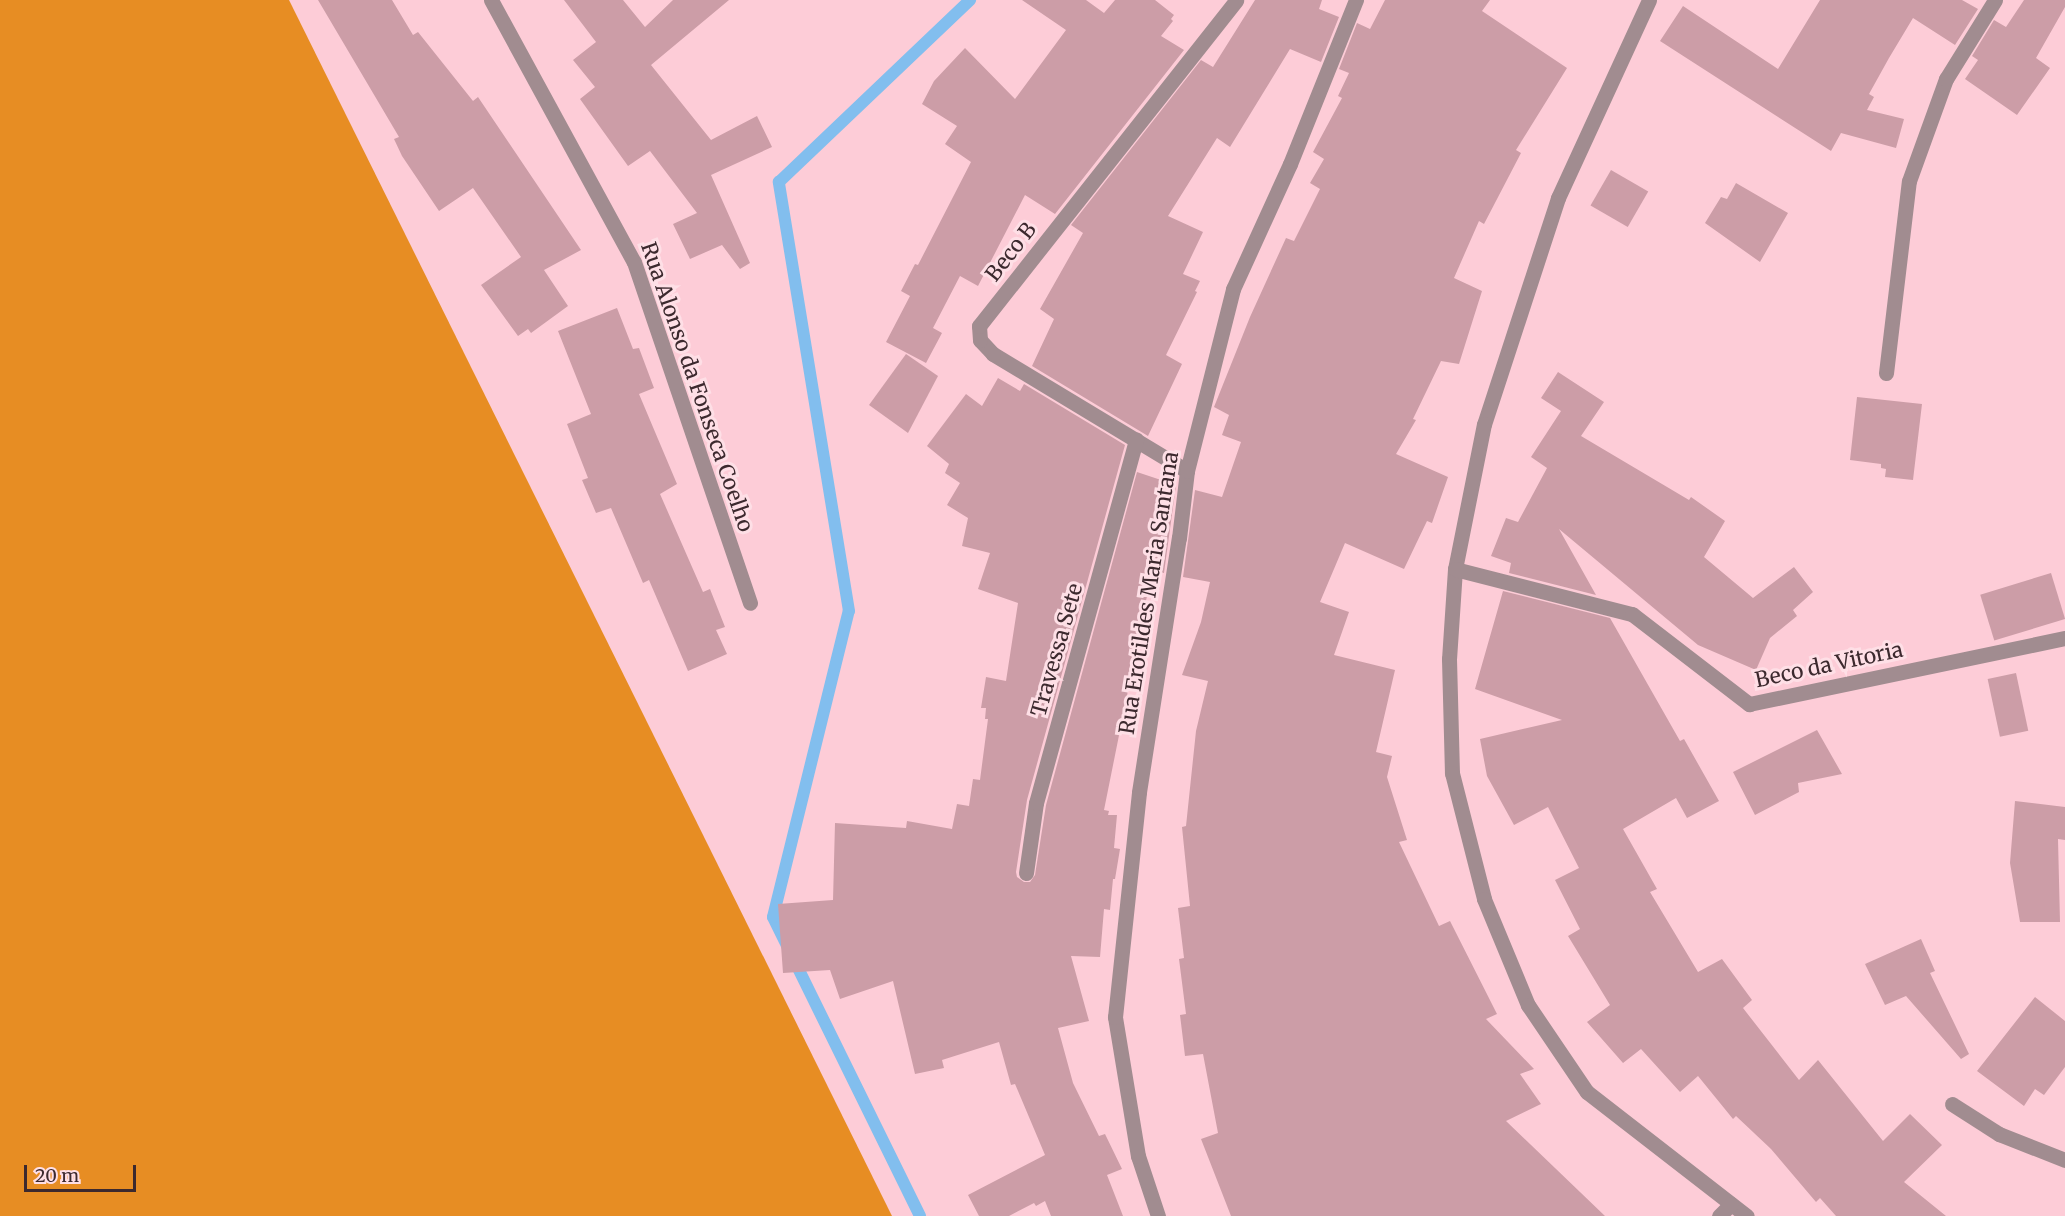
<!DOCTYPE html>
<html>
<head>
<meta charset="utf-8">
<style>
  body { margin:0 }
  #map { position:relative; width:2065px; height:1216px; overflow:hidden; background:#fdccd7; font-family:Merriweather,serif }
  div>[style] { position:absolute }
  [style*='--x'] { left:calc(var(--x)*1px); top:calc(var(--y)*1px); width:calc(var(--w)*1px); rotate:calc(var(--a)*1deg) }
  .forest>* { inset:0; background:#e78d23 }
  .stream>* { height:12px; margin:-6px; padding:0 6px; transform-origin:6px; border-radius:6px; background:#82beee }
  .building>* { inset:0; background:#cc9da7; transform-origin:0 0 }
  .minor>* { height:15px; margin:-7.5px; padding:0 7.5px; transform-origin:7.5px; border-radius:7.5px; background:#a18c90 }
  span { translate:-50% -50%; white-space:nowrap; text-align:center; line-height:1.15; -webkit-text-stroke:6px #fedfe6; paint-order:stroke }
  .street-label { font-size:21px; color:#3c292e }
  .scale { position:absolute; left:24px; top:1165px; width:112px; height:27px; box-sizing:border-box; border:3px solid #3c292e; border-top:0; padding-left:8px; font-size:18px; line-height:21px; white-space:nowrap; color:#3c292e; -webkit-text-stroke:4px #fedfe6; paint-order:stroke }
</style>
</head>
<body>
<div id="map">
  <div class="forest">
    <i style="clip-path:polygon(0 0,289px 0,892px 1216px,0 1216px)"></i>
  </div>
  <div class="stream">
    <i style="--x:920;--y:1216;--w:333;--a:-116.2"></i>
    <i style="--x:773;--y:917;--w:315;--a:-76.1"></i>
    <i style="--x:849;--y:611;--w:435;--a:-99.3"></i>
    <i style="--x:779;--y:182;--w:264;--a:-43.6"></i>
  </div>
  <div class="building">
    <i style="clip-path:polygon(318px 0,392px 0,413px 35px,418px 32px,473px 101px,478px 97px,581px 250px,544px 270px,568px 306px,531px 333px,528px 329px,518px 336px,481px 285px,521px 257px,473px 188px,439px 211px,402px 156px,394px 139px,399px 137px)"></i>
    <i style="clip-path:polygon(564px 0,623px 0,645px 27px,673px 0,729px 0,651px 65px,711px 140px,757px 116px,772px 147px,711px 175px,750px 263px,740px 269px,722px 245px,690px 259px,673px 224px,697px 213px,650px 151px,628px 166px,580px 99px,595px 87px,573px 60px,596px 42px)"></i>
    <i style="clip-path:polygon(1022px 0,1086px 0,1104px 13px,1115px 0,1155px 0,1174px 15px,1171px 19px,1173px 21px,1161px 36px,1184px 50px,1055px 214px,1025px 195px,978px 286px,960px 276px,933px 328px,942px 333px,926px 363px,886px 342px,910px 296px,901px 291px,915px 264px,918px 265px,971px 162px,945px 144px,957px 126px,922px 104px,934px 81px,965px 48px,1015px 99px,1066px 30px)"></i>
    <i style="clip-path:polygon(1255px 0,1322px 0,1319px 9px,1339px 17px,1321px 62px,1290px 49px,1230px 147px,1217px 138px,1168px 216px,1203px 232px,1183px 274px,1200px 281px,1195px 291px,1197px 292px,1166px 355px,1182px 364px,1148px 436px,1032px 366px,1054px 319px,1040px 309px,1083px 233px,1071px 225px,1201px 60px,1213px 67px)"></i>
    <i style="clip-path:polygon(1385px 0,1490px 0,1482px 11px,1567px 68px,1516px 150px,1521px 153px,1484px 224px,1479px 221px,1454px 278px,1482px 291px,1459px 364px,1441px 361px,1413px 419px,1416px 420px,1396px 454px,1448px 477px,1432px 523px,1427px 521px,1404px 569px,1345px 543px,1320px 602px,1349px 612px,1334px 655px,1395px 670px,1376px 752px,1392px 756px,1387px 777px,1407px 840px,1399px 842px,1439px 926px,1450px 921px,1497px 1014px,1486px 1019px,1534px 1069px,1520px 1074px,1541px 1104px,1506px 1121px,1605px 1216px,1231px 1216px,1201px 1139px,1218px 1133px,1203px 1054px,1185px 1056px,1180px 1015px,1186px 1014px,1179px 959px,1184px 958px,1178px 908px,1190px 906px,1182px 827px,1186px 826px,1196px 731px,1208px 681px,1182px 675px,1201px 622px,1210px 582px,1183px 577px,1195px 490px,1222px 497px,1241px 442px,1222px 435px,1229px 415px,1214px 407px,1250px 317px,1286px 238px,1294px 241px,1320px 189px,1310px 183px,1324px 159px,1313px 152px,1342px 98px,1338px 96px,1349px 73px,1339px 69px,1357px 23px,1370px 29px)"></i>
    <i style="clip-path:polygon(1820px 0,1962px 0,1978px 9px,1955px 45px,1913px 18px,1889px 58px,1869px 94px,1874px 97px,1867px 110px,1904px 119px,1896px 148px,1841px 133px,1831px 151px,1660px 41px,1683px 6px,1778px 69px)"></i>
    <i style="clip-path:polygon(2024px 0,2065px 0,2065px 7px,2036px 58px,2050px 68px,2017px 115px,1965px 79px,1978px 60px,1972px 56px,1994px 20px,2006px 27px)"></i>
    <i style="left:1611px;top:170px;width:43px;height:41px;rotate:30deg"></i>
    <i style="clip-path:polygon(1736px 183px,1788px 213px,1760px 262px,1705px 223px,1721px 197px,1727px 199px)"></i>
    <i style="clip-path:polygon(617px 308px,633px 349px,639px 348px,654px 388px,639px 394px,677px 484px,660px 494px,703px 592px,710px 589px,725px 627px,716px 630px,727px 654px,688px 671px,649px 580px,643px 583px,611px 508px,596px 513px,582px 480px,588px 478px,567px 424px,591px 414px,558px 331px)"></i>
    <i style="clip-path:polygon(906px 354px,938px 376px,908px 433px,869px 405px)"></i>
    <i style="clip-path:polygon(1558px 372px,1604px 402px,1581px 436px,1689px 500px,1691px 497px,1725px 521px,1704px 557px,1753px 598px,1794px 567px,1813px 592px,1793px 610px,1797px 616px,1770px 638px,1756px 670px,1698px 645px,1559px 529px,1596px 595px,1509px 573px,1511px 563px,1491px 556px,1506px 518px,1518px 522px,1547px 468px,1531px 457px,1561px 411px,1541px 398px)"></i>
    <i style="clip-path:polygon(998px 378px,1020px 391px,1024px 384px,1125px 445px,1027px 800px,1016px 872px,1017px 877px,1024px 882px,1030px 882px,1035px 875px,1046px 805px,1137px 472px,1176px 485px,1164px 573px,1152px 571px,1104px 810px,1109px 811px,1108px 815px,1117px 815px,1114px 848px,1120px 849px,1115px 879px,1113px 879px,1110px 910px,1104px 909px,1100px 957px,1071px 956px,1089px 1021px,1058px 1028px,1073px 1083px,1099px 1136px,1105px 1134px,1122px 1169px,1107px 1175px,1123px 1216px,1051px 1216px,1045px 1201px,1036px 1206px,1034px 1203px,1009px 1216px,979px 1216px,968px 1195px,1045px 1155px,1015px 1084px,1011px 1085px,999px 1042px,942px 1060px,944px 1068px,915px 1074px,893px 981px,840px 999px,830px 970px,783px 973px,778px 904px,833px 900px,835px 823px,906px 828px,907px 821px,952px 829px,957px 804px,969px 806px,973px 779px,980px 780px,988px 719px,985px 719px,986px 708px,981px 708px,986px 677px,1006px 681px,1018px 603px,978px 589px,990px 553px,962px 546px,968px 518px,947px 505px,960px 483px,945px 473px,949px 464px,927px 446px,966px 394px,982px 406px)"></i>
    <i style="clip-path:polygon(1857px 397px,1922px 404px,1913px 480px,1885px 477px,1886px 469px,1881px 468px,1881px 464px,1850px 460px)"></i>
    <i style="left:2051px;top:573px;width:48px;height:74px;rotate:73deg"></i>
    <i style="clip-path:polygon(1503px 591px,1610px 618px,1680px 741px,1684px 739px,1719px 801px,1687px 818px,1676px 798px,1623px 829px,1657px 889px,1650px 892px,1698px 972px,1722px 959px,1752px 1000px,1743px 1008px,1799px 1080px,1818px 1060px,1883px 1141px,1910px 1114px,1942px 1145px,1904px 1182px,1946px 1216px,1836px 1216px,1820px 1198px,1816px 1202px,1771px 1149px,1736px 1116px,1733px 1119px,1698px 1076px,1680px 1092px,1641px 1049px,1623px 1063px,1587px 1022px,1610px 1005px,1568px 936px,1580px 929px,1555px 880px,1579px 868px,1548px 807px,1514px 825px,1487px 776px,1480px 739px,1562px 720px,1475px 689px)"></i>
    <i style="left:2016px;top:673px;width:59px;height:29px;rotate:78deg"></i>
    <i style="clip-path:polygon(1817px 730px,1842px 774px,1798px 783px,1799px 792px,1755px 815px,1733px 772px)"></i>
    <i style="clip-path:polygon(2015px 801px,2065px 807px,2065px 840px,2058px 839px,2060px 922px,2020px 922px,2010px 863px)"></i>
    <i style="clip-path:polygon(1921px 939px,1935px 971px,1930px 973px,1969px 1054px,1961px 1059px,1906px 996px,1885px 1005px,1865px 964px)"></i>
    <i style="clip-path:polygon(2035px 997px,2065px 1021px,2065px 1067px,2044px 1095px,2035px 1089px,2024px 1106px,1977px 1071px)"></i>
  </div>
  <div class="minor">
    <i style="--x:491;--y:0;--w:298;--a:61.4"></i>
    <i style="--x:634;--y:262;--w:360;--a:71.2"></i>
    <i style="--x:1649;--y:0;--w:218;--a:114.7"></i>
    <i style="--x:1558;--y:198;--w:238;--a:108.1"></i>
    <i style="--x:1484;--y:424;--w:148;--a:101.3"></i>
    <i style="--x:1455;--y:569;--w:90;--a:93.8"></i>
    <i style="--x:1449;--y:659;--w:114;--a:88.5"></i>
    <i style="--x:1452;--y:773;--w:130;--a:75.7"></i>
    <i style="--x:1484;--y:899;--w:115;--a:67.5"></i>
    <i style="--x:1528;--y:1005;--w:105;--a:55.9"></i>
    <i style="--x:1587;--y:1092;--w:202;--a:37.8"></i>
    <i style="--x:1886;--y:373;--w:193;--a:-83.2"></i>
    <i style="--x:1909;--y:181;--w:109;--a:-70.1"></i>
    <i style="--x:1946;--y:79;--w:93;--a:-58.2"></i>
    <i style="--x:1187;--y:471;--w:227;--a:-148.9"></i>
    <i style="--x:993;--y:354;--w:19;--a:-133"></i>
    <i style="--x:980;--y:340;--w:14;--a:-94"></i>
    <i style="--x:979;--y:326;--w:415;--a:-51.7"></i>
    <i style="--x:1455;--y:569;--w:183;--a:14.3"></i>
    <i style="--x:1632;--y:614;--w:148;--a:37.6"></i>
    <i style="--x:1749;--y:704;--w:323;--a:-11.8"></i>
    <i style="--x:1026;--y:873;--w:71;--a:-81.9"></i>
    <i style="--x:1036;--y:803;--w:377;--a:-74.6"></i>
    <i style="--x:1952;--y:1104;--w:56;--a:32.6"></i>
    <i style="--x:1999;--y:1134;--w:71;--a:21.5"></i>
    <i style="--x:1158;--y:1216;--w:63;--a:-108.4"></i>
    <i style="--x:1138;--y:1156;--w:141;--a:-99.4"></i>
    <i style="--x:1115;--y:1017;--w:226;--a:-83.9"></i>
    <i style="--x:1139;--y:792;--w:257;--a:-81.1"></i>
    <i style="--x:1179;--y:538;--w:67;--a:-83.2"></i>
    <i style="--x:1187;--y:471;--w:188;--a:-75.8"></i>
    <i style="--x:1233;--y:289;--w:137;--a:-65.5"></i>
    <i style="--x:1290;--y:164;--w:177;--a:-68.1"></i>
    <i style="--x:1719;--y:1216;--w:17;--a:-45"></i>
  </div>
  <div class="street-label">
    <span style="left:1011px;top:252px;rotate:-52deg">Beco B</span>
    <span style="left:697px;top:387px;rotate:71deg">Rua Alonso da Fonseca Coelho</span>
    <span style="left:1149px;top:593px;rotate:-81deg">Rua Erotildes Maria Santana</span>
    <span style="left:1057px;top:650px;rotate:-74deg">Travessa Sete</span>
    <span style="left:1829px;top:665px;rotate:-12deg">Beco da Vitoria</span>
  </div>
  <div class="scale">20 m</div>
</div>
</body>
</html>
